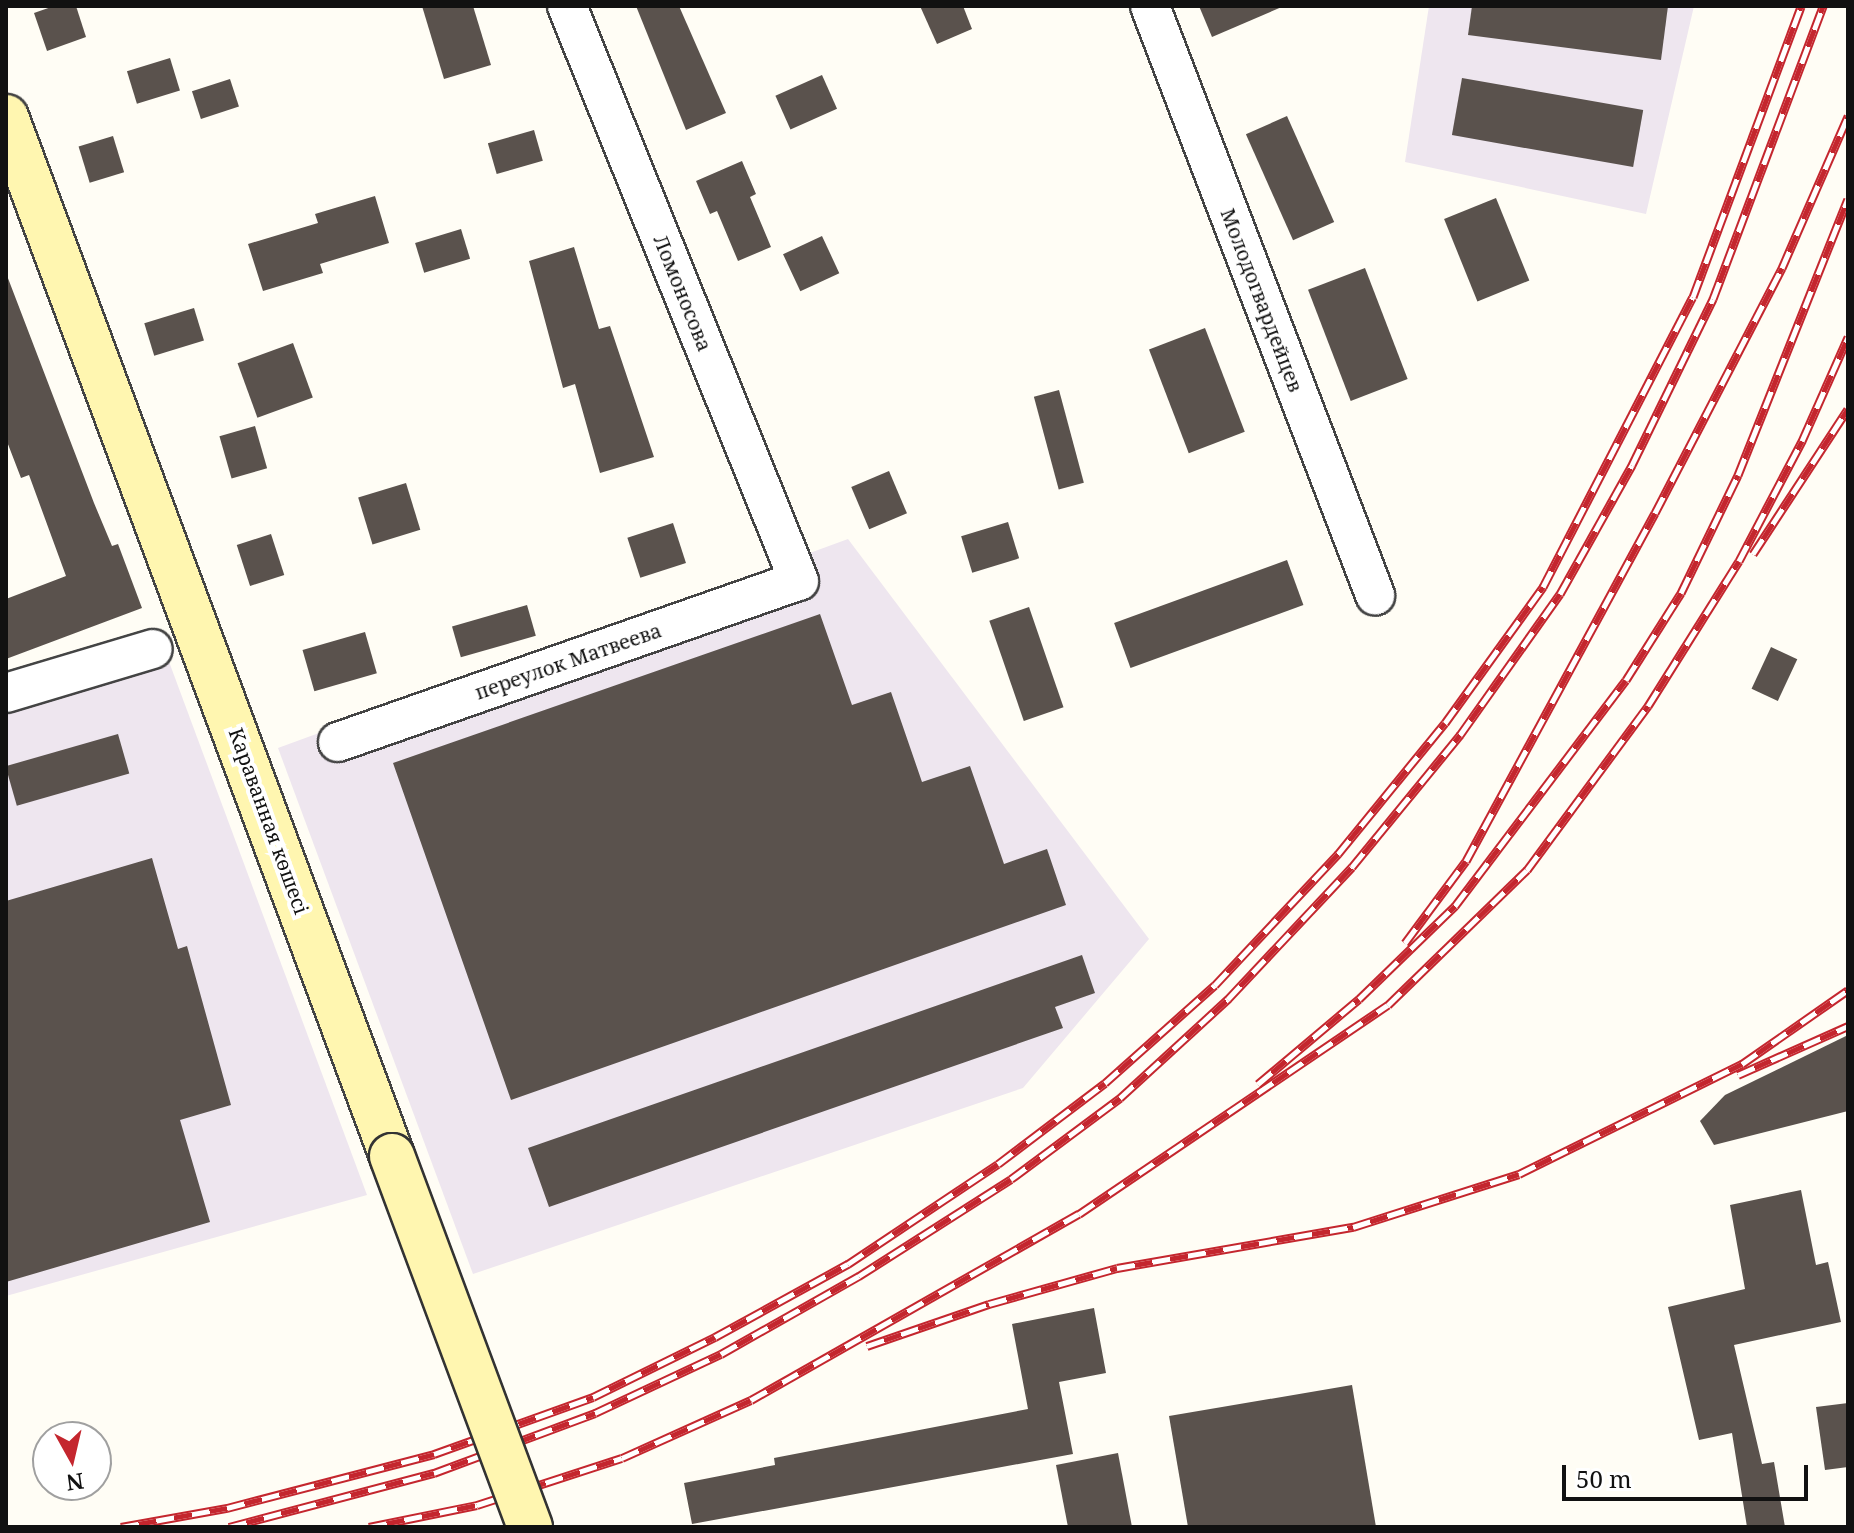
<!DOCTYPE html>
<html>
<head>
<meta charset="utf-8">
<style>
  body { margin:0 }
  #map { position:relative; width:1854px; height:1533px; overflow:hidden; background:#fffdf5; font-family:"Noto Serif",serif }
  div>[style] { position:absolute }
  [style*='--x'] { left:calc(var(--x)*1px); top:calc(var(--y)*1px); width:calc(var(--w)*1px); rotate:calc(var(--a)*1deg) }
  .industrial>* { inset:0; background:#eee6ef }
  .building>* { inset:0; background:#5a524d; transform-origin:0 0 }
  .roads { filter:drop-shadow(2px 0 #444) drop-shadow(-2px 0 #444) drop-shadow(0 2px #444) drop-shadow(0 -2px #444) }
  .minor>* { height:38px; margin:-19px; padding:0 19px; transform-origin:19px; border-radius:19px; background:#fff }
  .secondary>* { height:44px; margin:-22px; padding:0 22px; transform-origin:22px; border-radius:22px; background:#fff6b0 }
  .rail>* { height:9px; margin-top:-4.5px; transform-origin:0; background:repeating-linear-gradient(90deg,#fff 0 18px,#c4262e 0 36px); box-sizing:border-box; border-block:2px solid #c4262e }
  .bridges { filter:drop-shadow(2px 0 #333) drop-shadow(-2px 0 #333) drop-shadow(0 2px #333) drop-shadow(0 -2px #333) }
  .secondary-bridge>* { height:44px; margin:-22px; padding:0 22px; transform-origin:22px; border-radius:22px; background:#fff6b0 }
  span { translate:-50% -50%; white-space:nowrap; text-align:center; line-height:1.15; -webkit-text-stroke:8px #fff; paint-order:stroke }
  .street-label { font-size:20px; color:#111 }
  .frame { position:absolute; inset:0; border:8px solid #111; pointer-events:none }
  .north { position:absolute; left:32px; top:1421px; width:80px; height:80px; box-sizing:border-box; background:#fff; border:2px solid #a0a0a0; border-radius:50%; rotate:172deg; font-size:22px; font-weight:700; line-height:32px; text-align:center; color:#111 }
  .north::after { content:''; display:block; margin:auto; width:28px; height:36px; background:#c4262e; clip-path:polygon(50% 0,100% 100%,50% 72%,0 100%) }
  .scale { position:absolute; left:1562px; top:1465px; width:246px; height:36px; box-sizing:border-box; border:4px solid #111; border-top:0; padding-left:10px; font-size:24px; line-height:28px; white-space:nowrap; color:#111; -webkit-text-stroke:6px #fff; paint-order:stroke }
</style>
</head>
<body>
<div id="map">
  <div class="industrial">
    <i style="clip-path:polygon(1429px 6px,1694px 6px,1646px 214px,1405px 162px)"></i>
    <i style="clip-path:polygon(848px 539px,1149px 939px,1023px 1088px,473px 1274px,278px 748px)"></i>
    <i style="clip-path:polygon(168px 659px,367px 1195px,6px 1296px,6px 710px)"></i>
  </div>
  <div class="building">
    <i style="clip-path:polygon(54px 6px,76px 6px,86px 37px,47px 51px,34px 13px)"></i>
    <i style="clip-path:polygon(422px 6px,473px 6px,491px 65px,444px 79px)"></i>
    <i style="clip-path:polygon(636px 6px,679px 6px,726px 113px,686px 130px)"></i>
    <i style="clip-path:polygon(920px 6px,963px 6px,972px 29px,937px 44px)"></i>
    <i style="clip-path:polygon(1199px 6px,1284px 6px,1212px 37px)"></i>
    <i style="clip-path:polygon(1472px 6px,1668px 6px,1661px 60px,1468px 35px)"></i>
    <i style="left:170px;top:58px;width:34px;height:45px;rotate:73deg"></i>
    <i style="left:822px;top:75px;width:37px;height:51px;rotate:66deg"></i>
    <i style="left:1462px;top:78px;width:184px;height:58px;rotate:10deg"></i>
    <i style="left:230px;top:79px;width:29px;height:40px;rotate:72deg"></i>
    <i style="left:1287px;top:116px;width:116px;height:45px;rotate:66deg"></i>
    <i style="left:534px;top:130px;width:32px;height:48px;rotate:74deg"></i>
    <i style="left:113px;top:136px;width:38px;height:36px;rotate:73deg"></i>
    <i style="clip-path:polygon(742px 161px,756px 194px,750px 197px,771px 247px,738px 261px,717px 211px,710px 214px,696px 181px)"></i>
    <i style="clip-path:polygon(375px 196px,389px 243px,320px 264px,323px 273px,263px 291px,248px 244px,318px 223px,315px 214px)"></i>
    <i style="left:1496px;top:198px;width:89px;height:56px;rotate:68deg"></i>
    <i style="left:461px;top:229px;width:31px;height:48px;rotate:73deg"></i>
    <i style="left:822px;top:236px;width:41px;height:43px;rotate:65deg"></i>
    <i style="clip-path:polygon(574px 247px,599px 329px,610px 326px,654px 457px,600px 473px,575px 384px,563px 388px,529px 261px)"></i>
    <i style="left:1365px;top:268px;width:119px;height:61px;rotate:69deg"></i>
    <i style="clip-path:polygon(6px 273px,94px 503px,112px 546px,118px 544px,142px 608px,6px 659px,6px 599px,66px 576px,29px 475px,21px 478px,6px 439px)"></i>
    <i style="left:194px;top:308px;width:34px;height:52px;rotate:73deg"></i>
    <i style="left:1205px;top:328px;width:111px;height:60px;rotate:69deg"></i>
    <i style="left:293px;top:343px;width:58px;height:59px;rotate:70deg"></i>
    <i style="left:1059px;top:390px;width:96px;height:26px;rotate:75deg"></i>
    <i style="left:255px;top:426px;width:44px;height:37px;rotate:74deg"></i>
    <i style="left:889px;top:471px;width:46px;height:41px;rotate:67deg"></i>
    <i style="left:406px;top:483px;width:49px;height:50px;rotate:73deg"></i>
    <i style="left:1008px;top:522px;width:38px;height:49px;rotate:73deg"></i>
    <i style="left:673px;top:523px;width:42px;height:48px;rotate:72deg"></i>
    <i style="left:271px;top:534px;width:43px;height:36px;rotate:72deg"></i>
    <i style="left:1287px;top:560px;width:48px;height:184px;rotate:70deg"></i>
    <i style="left:527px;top:605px;width:32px;height:78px;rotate:74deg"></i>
    <i style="left:1029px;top:607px;width:106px;height:42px;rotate:71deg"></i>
    <i style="clip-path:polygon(820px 614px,852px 705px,891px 692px,922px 782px,970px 766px,1004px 864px,1047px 849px,1066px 905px,511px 1100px,393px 763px)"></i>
    <i style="left:365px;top:632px;width:43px;height:65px;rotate:74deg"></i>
    <i style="left:1771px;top:647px;width:29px;height:46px;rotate:25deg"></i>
    <i style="left:118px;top:734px;width:41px;height:117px;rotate:74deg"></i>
    <i style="clip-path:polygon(152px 858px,178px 949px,187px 946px,231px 1105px,180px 1120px,210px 1222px,6px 1282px,6px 901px)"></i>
    <i style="clip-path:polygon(1082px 955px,1095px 993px,1055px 1007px,1063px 1028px,549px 1207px,528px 1148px)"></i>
    <i style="clip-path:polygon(1848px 1035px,1848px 1111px,1714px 1145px,1700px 1121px,1725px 1095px)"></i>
    <i style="clip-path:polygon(1801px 1190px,1816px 1265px,1828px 1262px,1841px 1322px,1734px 1345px,1762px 1464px,1774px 1462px,1785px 1527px,1747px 1527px,1732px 1433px,1699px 1440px,1668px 1307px,1745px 1289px,1730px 1205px)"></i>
    <i style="clip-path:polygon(1094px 1308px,1106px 1373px,1059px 1382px,1073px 1454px,692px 1524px,684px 1483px,775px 1465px,774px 1458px,1028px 1409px,1012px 1324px)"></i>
    <i style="clip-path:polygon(1352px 1385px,1376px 1527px,1188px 1527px,1169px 1416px)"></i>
    <i style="clip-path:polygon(1848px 1403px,1848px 1467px,1825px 1470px,1816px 1407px)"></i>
    <i style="clip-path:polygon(1118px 1453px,1132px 1527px,1068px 1527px,1056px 1465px)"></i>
  </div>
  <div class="roads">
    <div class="minor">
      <i style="--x:1150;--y:6;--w:631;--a:69.09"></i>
      <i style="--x:6;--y:693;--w:153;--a:-16.7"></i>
      <i style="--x:338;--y:742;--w:488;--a:-19.3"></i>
      <i style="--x:799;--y:581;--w:620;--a:-111.97"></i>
    </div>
    <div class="secondary">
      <i style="--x:6;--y:117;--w:1108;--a:69.62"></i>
    </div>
  </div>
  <div class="rail">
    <i style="--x:1753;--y:554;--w:173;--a:-56.8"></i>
    <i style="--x:1405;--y:943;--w:102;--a:-53.4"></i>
    <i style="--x:1466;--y:861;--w:396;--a:-61.5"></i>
    <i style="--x:1655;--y:513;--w:276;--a:-62.6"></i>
    <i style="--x:1782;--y:268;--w:166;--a:-66.5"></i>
    <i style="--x:1738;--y:1075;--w:120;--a:-24"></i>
    <i style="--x:1258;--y:1084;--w:132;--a:-40.1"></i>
    <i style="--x:1359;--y:999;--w:134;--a:-44.1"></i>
    <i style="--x:1455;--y:906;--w:283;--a:-52.9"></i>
    <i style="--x:1626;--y:680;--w:103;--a:-57.7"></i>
    <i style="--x:1681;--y:593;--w:131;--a:-64.2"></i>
    <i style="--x:1738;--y:475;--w:297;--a:-68.3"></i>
    <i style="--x:867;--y:1346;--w:129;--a:-19"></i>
    <i style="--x:989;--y:1304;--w:133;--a:-15.7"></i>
    <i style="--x:1117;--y:1268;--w:240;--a:-9.9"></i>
    <i style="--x:1353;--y:1227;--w:174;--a:-17.7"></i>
    <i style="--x:1519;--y:1174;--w:249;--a:-26.3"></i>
    <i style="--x:1742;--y:1064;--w:129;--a:-34.9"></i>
    <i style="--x:121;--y:1527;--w:108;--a:-10.2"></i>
    <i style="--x:227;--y:1508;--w:214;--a:-14.6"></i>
    <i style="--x:434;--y:1454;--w:169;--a:-19.7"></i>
    <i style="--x:593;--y:1397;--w:136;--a:-26.2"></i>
    <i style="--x:715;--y:1337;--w:152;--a:-28.8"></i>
    <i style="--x:848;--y:1264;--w:180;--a:-33.7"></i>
    <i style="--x:998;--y:1164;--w:134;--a:-37.1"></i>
    <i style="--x:1105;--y:1083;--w:147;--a:-41.7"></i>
    <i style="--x:1215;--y:985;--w:180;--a:-46.8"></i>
    <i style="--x:1338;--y:854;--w:169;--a:-50.8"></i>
    <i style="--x:1445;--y:723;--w:168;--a:-54.2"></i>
    <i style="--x:1543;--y:587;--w:326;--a:-62.7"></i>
    <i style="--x:1693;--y:297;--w:310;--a:-69.6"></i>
    <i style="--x:229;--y:1527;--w:212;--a:-14.8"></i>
    <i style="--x:434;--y:1473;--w:172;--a:-20.4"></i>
    <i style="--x:595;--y:1413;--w:139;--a:-25.1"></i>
    <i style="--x:721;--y:1354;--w:159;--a:-29.5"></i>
    <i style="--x:859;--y:1276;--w:180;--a:-32.5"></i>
    <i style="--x:1011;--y:1179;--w:136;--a:-36.6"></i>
    <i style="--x:1120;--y:1098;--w:147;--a:-42.5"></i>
    <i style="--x:1228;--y:999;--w:181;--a:-46.8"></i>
    <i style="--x:1352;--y:867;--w:171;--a:-50.7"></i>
    <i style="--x:1460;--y:735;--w:173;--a:-54.7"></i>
    <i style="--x:1560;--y:594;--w:148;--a:-60.8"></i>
    <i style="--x:1632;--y:465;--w:185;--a:-64"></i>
    <i style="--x:1713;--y:299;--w:313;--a:-69.4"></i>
    <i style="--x:369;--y:1527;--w:110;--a:-11.5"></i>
    <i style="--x:477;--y:1505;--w:152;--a:-18"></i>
    <i style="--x:622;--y:1458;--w:141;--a:-24.2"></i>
    <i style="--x:751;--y:1400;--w:377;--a:-29.6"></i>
    <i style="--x:1079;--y:1214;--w:373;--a:-34.1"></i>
    <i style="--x:1388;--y:1005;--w:194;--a:-44.2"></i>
    <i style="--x:1527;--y:870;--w:204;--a:-53.6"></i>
    <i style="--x:1648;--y:706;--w:171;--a:-57.9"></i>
    <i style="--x:1739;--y:561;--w:136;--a:-62.3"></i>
    <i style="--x:1802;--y:441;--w:114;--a:-66.1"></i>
  </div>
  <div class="bridges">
    <div class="secondary-bridge">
      <i style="--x:392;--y:1156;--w:396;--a:69.6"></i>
    </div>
  </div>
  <div class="street-label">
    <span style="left:683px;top:293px;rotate:68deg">Ломоносова</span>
    <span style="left:1262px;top:300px;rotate:69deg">Молодогвардейцев</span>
    <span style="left:568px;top:661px;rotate:-19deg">переулок Матвеева</span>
    <span style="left:269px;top:821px;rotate:70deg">Караванная көшесі</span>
  </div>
  <div class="frame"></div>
  <div class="north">N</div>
  <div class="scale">50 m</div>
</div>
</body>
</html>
